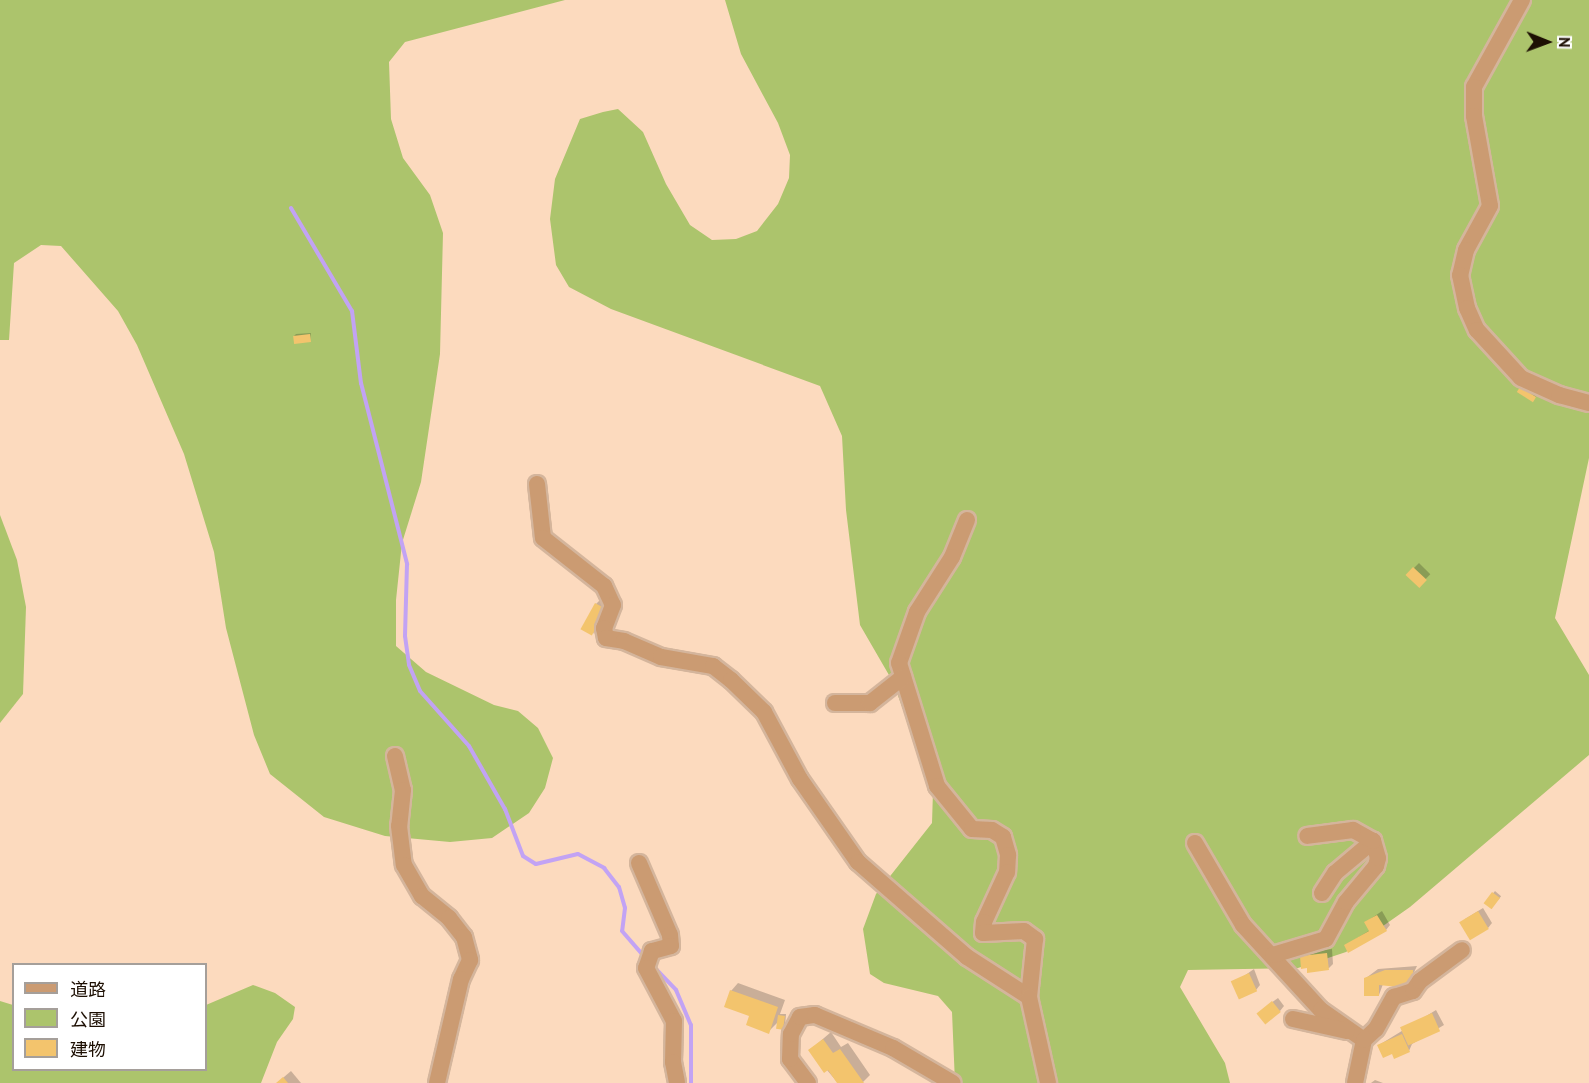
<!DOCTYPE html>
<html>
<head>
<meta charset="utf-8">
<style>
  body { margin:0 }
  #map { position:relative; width:1589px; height:1083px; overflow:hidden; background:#fcdabe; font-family:"PT Sans","Noto Sans JP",sans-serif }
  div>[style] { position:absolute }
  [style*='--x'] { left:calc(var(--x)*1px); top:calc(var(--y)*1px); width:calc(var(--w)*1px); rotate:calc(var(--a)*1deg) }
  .green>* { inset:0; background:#acc46c }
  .shadow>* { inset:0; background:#0003; transform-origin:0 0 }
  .stream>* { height:4px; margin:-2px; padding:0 2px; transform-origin:2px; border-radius:2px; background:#c2a3f4 }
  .building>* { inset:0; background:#f3c46d; transform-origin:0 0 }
  .roads { filter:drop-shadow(2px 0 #d4b59c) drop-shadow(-2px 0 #d4b59c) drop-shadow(0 2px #d4b59c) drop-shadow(0 -2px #d4b59c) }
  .minor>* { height:16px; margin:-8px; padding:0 8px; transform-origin:8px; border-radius:8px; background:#cb9b72 }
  span { translate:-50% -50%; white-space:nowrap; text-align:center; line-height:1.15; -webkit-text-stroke:6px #fff; paint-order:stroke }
  .legend { position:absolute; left:12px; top:963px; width:195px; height:108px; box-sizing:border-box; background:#fff; border:2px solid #a59f9a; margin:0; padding:8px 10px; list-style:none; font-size:18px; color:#1d0f03 }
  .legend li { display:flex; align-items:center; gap:12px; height:30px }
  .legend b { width:30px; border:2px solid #a59f9a }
  .north { position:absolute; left:1517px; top:12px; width:60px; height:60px; -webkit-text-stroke:4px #fff; paint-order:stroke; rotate:91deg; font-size:16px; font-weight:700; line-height:24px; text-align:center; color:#1d0f03 }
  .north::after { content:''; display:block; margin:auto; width:21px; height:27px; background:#1d0f03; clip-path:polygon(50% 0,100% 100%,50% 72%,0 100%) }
</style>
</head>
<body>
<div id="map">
  <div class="green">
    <i style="clip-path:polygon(0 0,565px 0,405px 42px,389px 62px,391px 119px,403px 158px,430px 195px,443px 233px,440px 354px,421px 482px,402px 543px,396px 600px,396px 646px,426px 672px,494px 705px,518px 711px,538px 728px,553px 758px,545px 788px,529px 813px,492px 838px,450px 842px,385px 836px,324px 817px,270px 774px,254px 735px,226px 628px,214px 552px,184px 454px,137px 345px,118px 311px,61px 246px,41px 245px,14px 263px,9px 340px,0 340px)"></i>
    <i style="clip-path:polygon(725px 0,1589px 0,1589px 458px,1555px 618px,1589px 675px,1589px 755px,1410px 907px,1346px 952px,1298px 968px,1188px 970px,1180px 987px,1225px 1063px,1230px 1083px,955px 1083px,952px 1012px,938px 996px,884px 983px,870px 974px,863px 929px,876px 894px,932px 823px,933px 791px,893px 682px,860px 625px,846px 510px,842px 436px,824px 395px,820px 386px,611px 309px,569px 287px,556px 265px,550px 219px,555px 179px,580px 119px,603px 112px,618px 109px,643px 132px,666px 184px,690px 225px,712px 240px,736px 239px,757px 231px,778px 204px,789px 178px,790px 155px,778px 123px,741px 54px)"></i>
    <i style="clip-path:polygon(0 515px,17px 560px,26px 607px,23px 694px,0 723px)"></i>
    <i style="clip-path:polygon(253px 985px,275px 993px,295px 1007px,293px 1019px,277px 1042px,261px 1083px,0 1083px,0 1001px,13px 1005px,14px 1070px,206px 1070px,206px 1005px)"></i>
  </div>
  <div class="shadow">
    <i style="clip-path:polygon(311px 333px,310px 341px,294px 336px,296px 334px)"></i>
    <i style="clip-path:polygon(1523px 386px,1537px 394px,1535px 398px,1521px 388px)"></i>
    <i style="left:1419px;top:563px;width:16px;height:16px;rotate:45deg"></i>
    <i style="clip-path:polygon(601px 599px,610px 604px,593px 634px,596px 604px)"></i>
    <i style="left:1495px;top:891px;width:8px;height:15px;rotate:40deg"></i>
    <i style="clip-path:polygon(1483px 908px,1492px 923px,1488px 928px,1465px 919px)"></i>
    <i style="clip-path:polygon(1382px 911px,1390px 925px,1386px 930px,1346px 945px,1370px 930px,1366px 922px)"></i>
    <i style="clip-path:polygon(1332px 949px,1333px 964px,1329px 968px,1308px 967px,1301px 956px,1306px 952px)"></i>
    <i style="clip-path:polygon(1417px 966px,1407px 987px,1383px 984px,1379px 995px,1366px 978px,1378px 969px)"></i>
    <i style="clip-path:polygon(1254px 969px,1260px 985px,1256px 990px,1234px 983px)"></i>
    <i style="clip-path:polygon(738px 983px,785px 1000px,780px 1014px,786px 1014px,785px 1027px,778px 1022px,768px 1032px,731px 991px)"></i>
    <i style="clip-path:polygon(1278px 998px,1284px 1006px,1280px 1011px,1263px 1009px)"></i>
    <i style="clip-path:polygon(1436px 1010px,1444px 1025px,1412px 1044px,1409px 1051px,1393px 1052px,1379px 1045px)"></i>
    <i style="clip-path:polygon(831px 1032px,841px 1047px,848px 1043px,870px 1075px,862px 1083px,838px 1083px,810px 1050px)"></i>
    <i style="clip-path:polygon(291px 1071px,301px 1083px,277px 1083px)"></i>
    <i style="clip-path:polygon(1375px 1080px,1383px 1083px,1371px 1083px)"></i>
  </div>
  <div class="stream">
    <i style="--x:291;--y:208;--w:120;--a:59.4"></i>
    <i style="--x:352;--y:311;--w:73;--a:82.9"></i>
    <i style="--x:361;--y:383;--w:187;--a:75.7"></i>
    <i style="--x:407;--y:564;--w:72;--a:91.6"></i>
    <i style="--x:405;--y:636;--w:29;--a:82"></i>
    <i style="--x:409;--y:665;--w:28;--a:67"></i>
    <i style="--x:420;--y:691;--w:74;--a:48.3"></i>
    <i style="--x:469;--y:746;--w:73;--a:60.3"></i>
    <i style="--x:505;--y:809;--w:50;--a:69"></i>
    <i style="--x:523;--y:856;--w:15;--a:32"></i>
    <i style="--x:536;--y:864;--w:43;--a:-13.4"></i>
    <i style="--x:578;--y:854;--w:30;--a:28"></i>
    <i style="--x:604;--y:868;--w:24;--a:52"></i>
    <i style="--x:619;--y:887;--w:22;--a:74"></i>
    <i style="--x:625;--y:908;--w:23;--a:97"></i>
    <i style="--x:622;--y:931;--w:35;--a:49"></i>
    <i style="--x:652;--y:965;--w:35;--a:46"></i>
    <i style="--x:676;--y:990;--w:38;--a:67"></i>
    <i style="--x:691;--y:1025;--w:58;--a:90"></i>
  </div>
  <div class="building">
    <i style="left:310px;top:334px;width:8px;height:17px;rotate:83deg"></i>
    <i style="left:1520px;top:387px;width:19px;height:6px;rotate:32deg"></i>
    <i style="left:1413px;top:567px;width:19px;height:11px;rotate:43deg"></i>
    <i style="left:595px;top:603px;width:13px;height:30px;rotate:29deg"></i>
    <i style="left:1492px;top:892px;width:10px;height:14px;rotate:37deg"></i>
    <i style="left:1478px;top:911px;width:21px;height:22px;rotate:59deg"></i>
    <i style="clip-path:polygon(1377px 915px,1387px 931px,1348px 953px,1344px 945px,1369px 931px,1364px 922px)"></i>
    <i style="clip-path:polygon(1327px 953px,1329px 970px,1307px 973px,1307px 968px,1301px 969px,1300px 956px)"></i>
    <i style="clip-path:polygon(1385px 970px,1413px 970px,1413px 978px,1408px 979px,1407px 988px,1379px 985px,1379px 996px,1364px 996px,1364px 978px)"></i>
    <i style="left:1249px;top:973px;width:20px;height:20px;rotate:66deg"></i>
    <i style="clip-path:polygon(730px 990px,778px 1007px,769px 1034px,746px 1025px,749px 1016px,724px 1007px)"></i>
    <i style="left:1272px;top:1001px;width:14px;height:20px;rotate:51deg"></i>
    <i style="left:1432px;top:1013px;width:20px;height:35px;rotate:66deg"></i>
    <i style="left:778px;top:1015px;width:7px;height:14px;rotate:8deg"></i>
    <i style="clip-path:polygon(1402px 1034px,1410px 1052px,1394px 1059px,1392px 1054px,1383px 1058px,1377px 1045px)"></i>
    <i style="clip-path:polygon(823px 1039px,833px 1053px,840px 1049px,864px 1083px,837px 1083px,828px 1070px,824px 1073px,808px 1050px)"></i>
    <i style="clip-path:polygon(283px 1077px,288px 1083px,276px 1083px)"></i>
  </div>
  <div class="roads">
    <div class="minor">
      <i style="--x:1522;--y:0;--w:99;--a:118.9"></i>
      <i style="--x:1474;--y:87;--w:29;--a:90"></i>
      <i style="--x:1474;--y:116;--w:91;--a:79.9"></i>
      <i style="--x:1490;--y:206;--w:50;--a:118.6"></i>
      <i style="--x:1466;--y:250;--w:26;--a:103"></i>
      <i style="--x:1460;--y:275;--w:34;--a:78"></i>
      <i style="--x:1467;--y:308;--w:24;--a:66"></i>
      <i style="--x:1477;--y:330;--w:65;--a:47.5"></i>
      <i style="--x:1521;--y:378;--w:42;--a:24.1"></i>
      <i style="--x:1559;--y:395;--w:31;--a:15"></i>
      <i style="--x:537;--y:484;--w:54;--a:83.7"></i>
      <i style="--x:543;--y:538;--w:78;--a:38.2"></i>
      <i style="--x:604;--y:586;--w:21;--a:65"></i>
      <i style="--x:613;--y:605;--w:25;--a:111"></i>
      <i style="--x:604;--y:628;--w:10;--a:79"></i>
      <i style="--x:606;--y:638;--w:18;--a:9"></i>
      <i style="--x:624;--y:641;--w:40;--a:23.4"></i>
      <i style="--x:661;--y:657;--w:53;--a:9.8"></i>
      <i style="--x:713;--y:666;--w:23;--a:38"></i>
      <i style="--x:731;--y:680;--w:46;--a:44.1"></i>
      <i style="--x:764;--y:712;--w:76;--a:61.8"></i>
      <i style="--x:800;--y:779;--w:101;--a:55.1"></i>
      <i style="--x:858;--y:862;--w:145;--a:41.1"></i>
      <i style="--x:967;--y:957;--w:74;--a:32.8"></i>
      <i style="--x:967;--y:520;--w:40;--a:112"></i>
      <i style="--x:952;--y:557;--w:65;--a:122.5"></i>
      <i style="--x:917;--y:612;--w:54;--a:109.4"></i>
      <i style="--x:899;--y:663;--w:129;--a:72.8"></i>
      <i style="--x:937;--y:786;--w:55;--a:50.9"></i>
      <i style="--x:972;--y:829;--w:20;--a:3"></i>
      <i style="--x:992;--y:830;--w:13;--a:32"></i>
      <i style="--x:1003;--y:837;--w:19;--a:74"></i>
      <i style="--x:1008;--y:855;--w:17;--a:93"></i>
      <i style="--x:1007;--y:872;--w:55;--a:114.7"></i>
      <i style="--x:984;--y:922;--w:11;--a:95"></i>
      <i style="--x:983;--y:933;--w:41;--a:-2.8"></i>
      <i style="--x:1024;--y:931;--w:14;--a:36"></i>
      <i style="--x:1035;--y:939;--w:58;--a:95.9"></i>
      <i style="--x:1029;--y:997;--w:88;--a:77.5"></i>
      <i style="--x:835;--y:703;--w:35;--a:0"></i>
      <i style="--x:870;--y:703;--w:42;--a:-38.2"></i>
      <i style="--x:395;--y:756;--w:35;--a:77"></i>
      <i style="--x:403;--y:790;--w:36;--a:96"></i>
      <i style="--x:399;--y:826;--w:39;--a:83"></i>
      <i style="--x:404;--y:865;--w:36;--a:60"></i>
      <i style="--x:422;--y:896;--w:35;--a:39"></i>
      <i style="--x:449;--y:918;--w:24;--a:52"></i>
      <i style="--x:464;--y:937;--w:24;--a:75"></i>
      <i style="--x:470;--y:960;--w:21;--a:115"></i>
      <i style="--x:461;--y:979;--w:107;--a:103"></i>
      <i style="--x:1195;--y:843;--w:95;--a:59.7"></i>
      <i style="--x:1243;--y:925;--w:115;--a:47.5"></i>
      <i style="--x:1321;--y:1010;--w:52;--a:34.9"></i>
      <i style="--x:639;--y:863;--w:78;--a:66.7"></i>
      <i style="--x:670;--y:935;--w:11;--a:85"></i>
      <i style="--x:671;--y:946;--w:20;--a:165"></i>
      <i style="--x:652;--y:951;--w:18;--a:109"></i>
      <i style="--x:646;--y:968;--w:60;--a:62.2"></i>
      <i style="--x:674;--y:1021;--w:41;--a:91.4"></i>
      <i style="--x:673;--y:1062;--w:21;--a:79"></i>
      <i style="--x:1322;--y:893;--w:24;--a:-57"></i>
      <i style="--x:1335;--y:873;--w:50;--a:-40.1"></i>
      <i style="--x:1273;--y:955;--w:55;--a:-16.8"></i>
      <i style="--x:1326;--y:939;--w:42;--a:-61.6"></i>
      <i style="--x:1346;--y:902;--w:47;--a:-50.2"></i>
      <i style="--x:1376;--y:866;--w:8;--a:-76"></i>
      <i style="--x:1378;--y:858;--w:18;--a:-106"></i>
      <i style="--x:1373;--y:841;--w:23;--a:-151"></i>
      <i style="--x:1353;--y:830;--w:46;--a:172.6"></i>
      <i style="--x:1293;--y:1019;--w:55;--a:12.5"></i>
      <i style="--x:808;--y:1083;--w:30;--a:-127"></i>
      <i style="--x:790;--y:1059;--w:25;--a:-88"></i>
      <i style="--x:791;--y:1034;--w:19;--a:-62"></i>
      <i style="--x:800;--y:1017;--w:15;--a:-8"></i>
      <i style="--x:815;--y:1015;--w:85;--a:22.9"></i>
      <i style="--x:893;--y:1048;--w:69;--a:30.3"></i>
      <i style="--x:1355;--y:1083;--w:44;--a:-78.2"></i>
      <i style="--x:1364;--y:1040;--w:16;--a:-43"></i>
      <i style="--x:1376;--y:1029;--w:37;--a:-61"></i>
      <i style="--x:1394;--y:997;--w:20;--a:-18"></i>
      <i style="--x:1413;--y:991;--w:12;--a:-55"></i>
      <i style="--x:1420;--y:981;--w:52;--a:-36.4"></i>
    </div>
  </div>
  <ul class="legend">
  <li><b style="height:8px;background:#cb9b72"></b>道路</li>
  <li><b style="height:16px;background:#acc46c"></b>公園</li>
  <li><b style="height:16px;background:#f3c46d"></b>建物</li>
  </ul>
  <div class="north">N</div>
</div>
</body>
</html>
